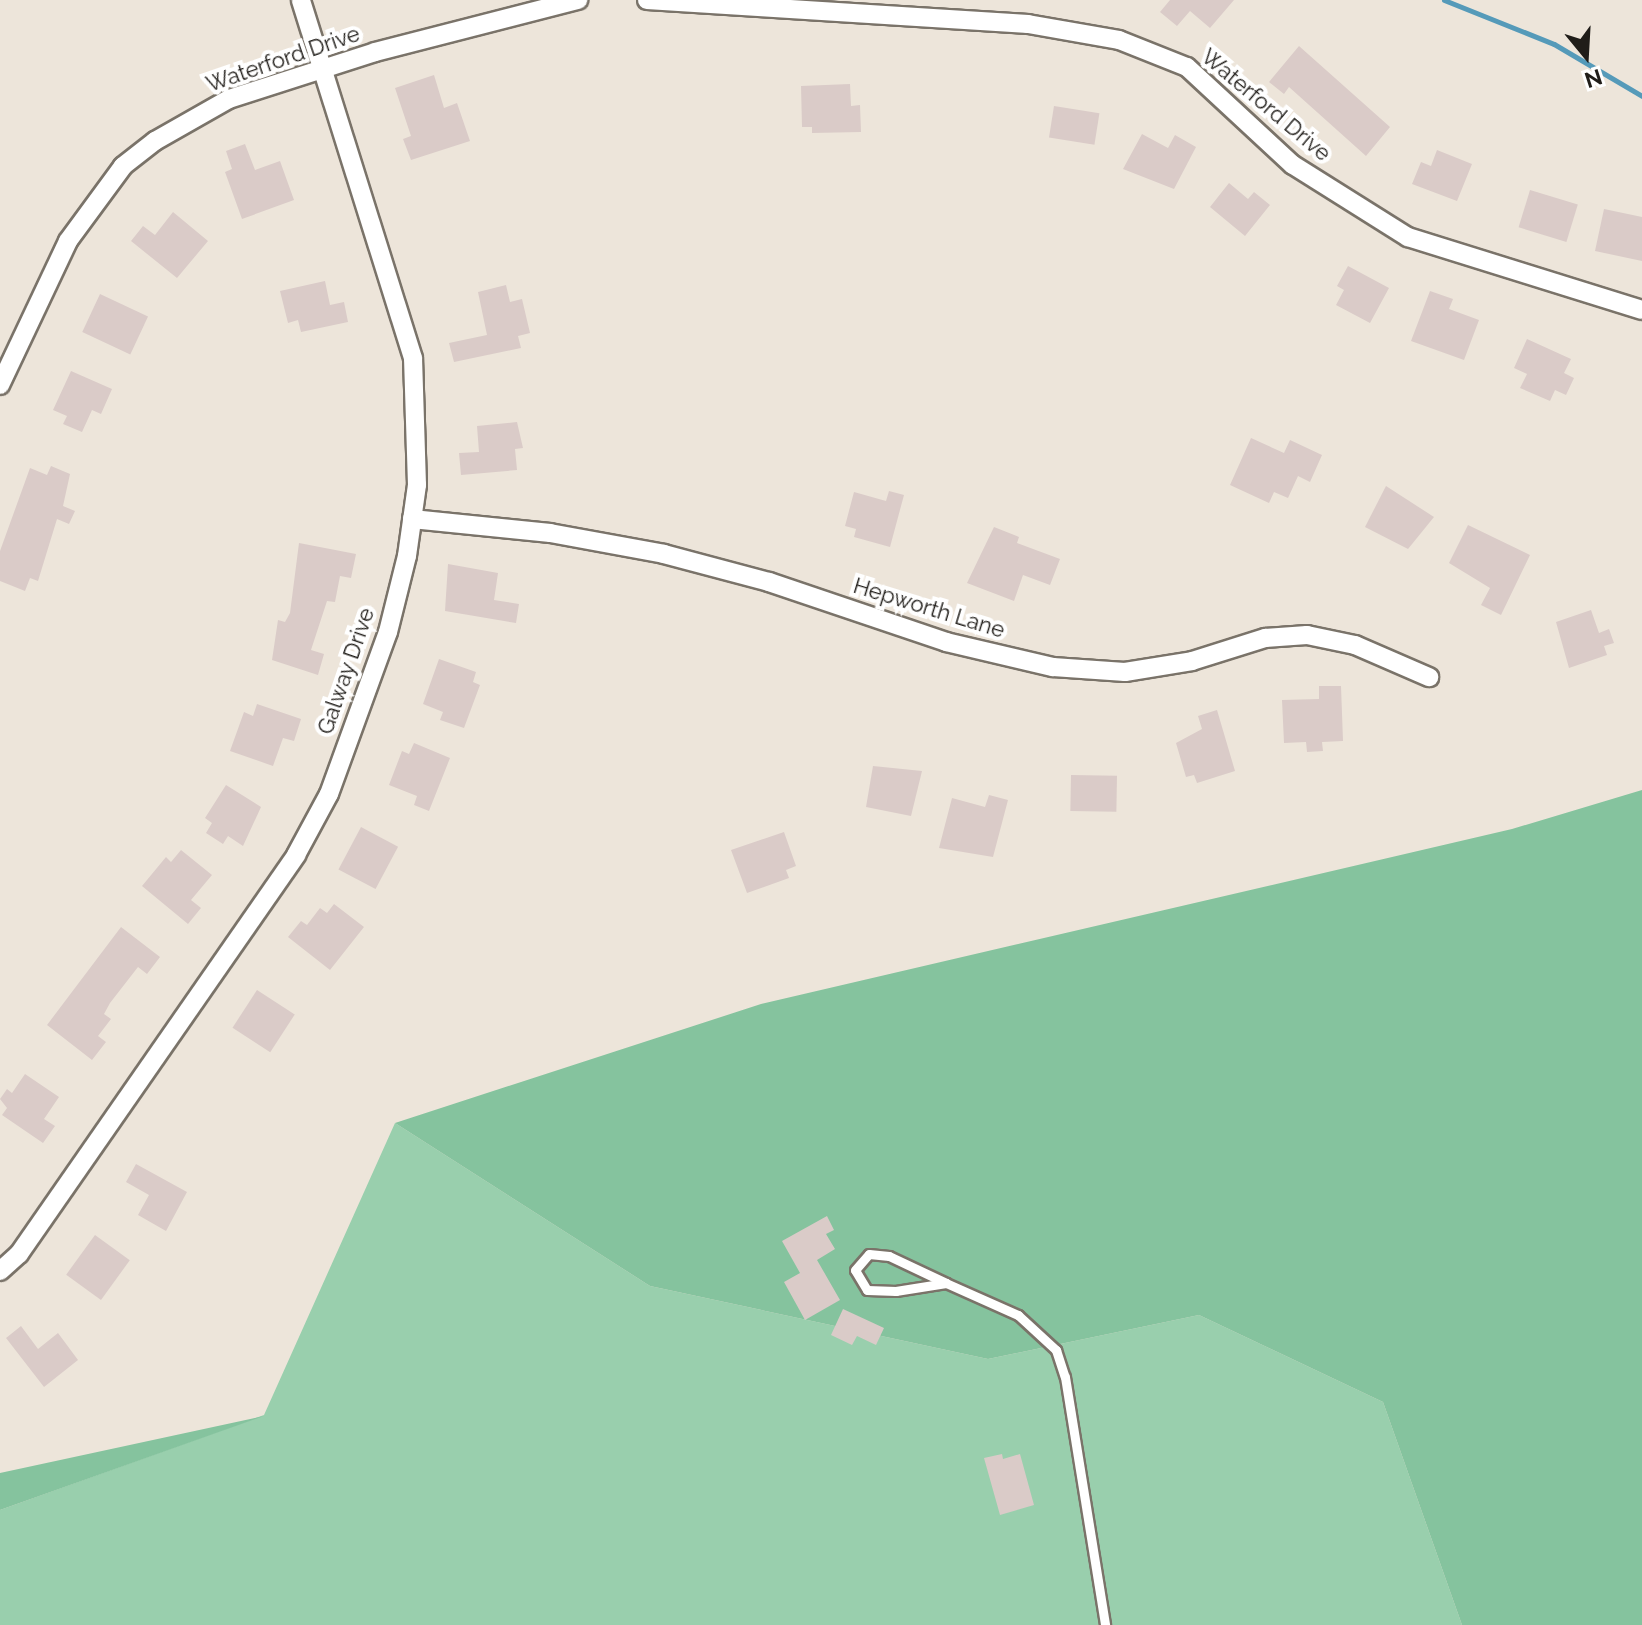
<!DOCTYPE html>
<html>
<head>
<meta charset="utf-8">
<style>
  body { margin:0 }
  #map { position:relative; width:1642px; height:1625px; overflow:hidden; background:#ede5da; font-family:Raleway,sans-serif }
  div>[style] { position:absolute }
  [style*='--x'] { left:calc(var(--x)*1px); top:calc(var(--y)*1px); width:calc(var(--w)*1px); rotate:calc(var(--a)*1deg) }
  .green>* { inset:0; background:#99cfad }
  .forest>* { inset:0; background:#85c39e }
  .stream>* { height:5px; margin:-2.5px; padding:0 2.5px; transform-origin:2.5px; border-radius:2.5px; background:#559ab9 }
  .building>* { inset:0; background:#dacbc8; transform-origin:0 0 }
  .roads { filter:drop-shadow(2px 0 #7a7369) drop-shadow(-2px 0 #7a7369) drop-shadow(0 2px #7a7369) drop-shadow(0 -2px #7a7369) }
  .service>* { height:9px; margin:-4.5px; padding:0 4.5px; transform-origin:4.5px; border-radius:4.5px; background:#fff }
  .minor>* { height:18px; margin:-9px; padding:0 9px; transform-origin:9px; border-radius:9px; background:#fff }
  span { translate:-50% -50%; white-space:nowrap; text-align:center; line-height:1.15; -webkit-text-stroke:8px #fff; paint-order:stroke }
  .street-label { font-size:22px; color:#201d19 }
  .north { position:absolute; left:1546px; top:16px; width:80px; height:80px; -webkit-text-stroke:6px #fff; paint-order:stroke; rotate:162deg; font-size:22px; font-weight:700; line-height:32px; text-align:center; color:#201d19 }
  .north::after { content:''; display:block; margin:auto; width:28px; height:36px; background:#201d19; clip-path:polygon(50% 0,100% 100%,50% 72%,0 100%) }
</style>
</head>
<body>
<div id="map">
  <div class="green">
    <i style="clip-path:polygon(395px 1123px,650px 1286px,988px 1359px,1199px 1315px,1383px 1402px,1462px 1625px,0 1625px,0 1510px,264px 1415px)"></i>
  </div>
  <div class="forest">
    <i style="clip-path:polygon(1642px 790px,1642px 1625px,1462px 1625px,1383px 1402px,1199px 1315px,988px 1359px,650px 1286px,395px 1123px,761px 1004px,1512px 829px)"></i>
    <i style="clip-path:polygon(264px 1416px,0 1510px,0 1473px)"></i>
  </div>
  <div class="stream">
    <i style="--x:1444;--y:0;--w:118;--a:21.8"></i>
    <i style="--x:1554;--y:44;--w:102;--a:30.6"></i>
  </div>
  <div class="building">
    <i style="clip-path:polygon(1170px 0,1234px 0,1210px 28px,1190px 11px,1177px 26px,1160px 12px)"></i>
    <i style="clip-path:polygon(1299px 46px,1390px 127px,1366px 156px,1289px 87px,1284px 94px,1269px 82px)"></i>
    <i style="clip-path:polygon(434px 75px,444px 108px,457px 103px,470px 141px,411px 160px,403px 139px,411px 136px,395px 88px)"></i>
    <i style="clip-path:polygon(850px 84px,851px 106px,860px 105px,861px 132px,812px 133px,812px 127px,802px 127px,801px 86px)"></i>
    <i style="left:1054px;top:106px;width:46px;height:32px;rotate:9deg"></i>
    <i style="clip-path:polygon(1142px 134px,1168px 148px,1175px 135px,1196px 147px,1174px 189px,1123px 169px)"></i>
    <i style="clip-path:polygon(245px 144px,255px 170px,280px 161px,294px 200px,242px 219px,225px 172px,232px 169px,226px 151px)"></i>
    <i style="clip-path:polygon(1437px 150px,1472px 164px,1457px 201px,1412px 184px,1421px 162px,1431px 166px)"></i>
    <i style="clip-path:polygon(1229px 183px,1248px 199px,1254px 192px,1270px 205px,1245px 236px,1210px 207px)"></i>
    <i style="left:1530px;top:190px;width:50px;height:39px;rotate:17deg"></i>
    <i style="clip-path:polygon(1604px 209px,1642px 217px,1642px 261px,1595px 251px)"></i>
    <i style="clip-path:polygon(173px 212px,208px 241px,177px 278px,131px 241px,143px 226px,155px 235px)"></i>
    <i style="clip-path:polygon(1348px 266px,1389px 288px,1370px 323px,1336px 305px,1344px 290px,1337px 286px)"></i>
    <i style="clip-path:polygon(325px 281px,330px 305px,344px 302px,348px 322px,301px 332px,298px 320px,288px 323px,280px 291px)"></i>
    <i style="clip-path:polygon(506px 285px,510px 302px,522px 299px,530px 333px,518px 336px,521px 348px,454px 362px,449px 343px,487px 335px,478px 292px)"></i>
    <i style="clip-path:polygon(1430px 291px,1453px 299px,1449px 309px,1479px 320px,1464px 360px,1411px 341px)"></i>
    <i style="left:100px;top:294px;width:53px;height:42px;rotate:25deg"></i>
    <i style="clip-path:polygon(1527px 339px,1571px 359px,1564px 373px,1574px 378px,1566px 395px,1555px 390px,1550px 401px,1520px 388px,1527px 374px,1514px 368px)"></i>
    <i style="clip-path:polygon(71px 371px,112px 389px,101px 414px,92px 410px,82px 432px,63px 424px,67px 416px,53px 410px)"></i>
    <i style="clip-path:polygon(517px 422px,523px 448px,515px 449px,517px 470px,461px 475px,459px 453px,479px 452px,477px 426px)"></i>
    <i style="clip-path:polygon(1251px 438px,1284px 453px,1290px 440px,1322px 455px,1310px 482px,1298px 476px,1288px 498px,1274px 492px,1269px 503px,1230px 485px)"></i>
    <i style="clip-path:polygon(51px 466px,70px 474px,63px 506px,75px 511px,69px 524px,57px 519px,38px 581px,30px 578px,25px 591px,0 581px,0 551px,30px 468px,47px 475px)"></i>
    <i style="clip-path:polygon(1386px 486px,1434px 517px,1408px 549px,1365px 527px)"></i>
    <i style="clip-path:polygon(889px 491px,904px 495px,890px 547px,854px 537px,856px 529px,845px 526px,854px 492px,886px 501px)"></i>
    <i style="clip-path:polygon(1468px 525px,1530px 555px,1501px 615px,1481px 605px,1490px 588px,1449px 563px)"></i>
    <i style="clip-path:polygon(994px 527px,1019px 537px,1017px 543px,1060px 559px,1050px 585px,1023px 575px,1014px 601px,967px 583px)"></i>
    <i style="clip-path:polygon(299px 543px,356px 554px,351px 578px,340px 576px,335px 602px,327px 601px,311px 650px,324px 654px,318px 675px,272px 660px,278px 620px,285px 622px,290px 613px)"></i>
    <i style="clip-path:polygon(448px 564px,498px 573px,494px 600px,519px 604px,516px 623px,445px 611px)"></i>
    <i style="clip-path:polygon(1591px 610px,1599px 633px,1609px 629px,1614px 643px,1604px 646px,1607px 655px,1569px 668px,1556px 622px)"></i>
    <i style="clip-path:polygon(439px 659px,476px 672px,473px 682px,480px 685px,464px 728px,440px 720px,443px 712px,423px 704px)"></i>
    <i style="clip-path:polygon(1319px 686px,1341px 686px,1343px 741px,1322px 742px,1323px 751px,1307px 752px,1306px 742px,1284px 743px,1282px 700px,1319px 699px)"></i>
    <i style="clip-path:polygon(257px 704px,301px 719px,294px 741px,283px 738px,273px 766px,230px 751px,244px 712px,253px 716px)"></i>
    <i style="clip-path:polygon(1217px 710px,1235px 771px,1197px 783px,1194px 775px,1186px 777px,1176px 743px,1202px 729px,1198px 716px)"></i>
    <i style="clip-path:polygon(414px 743px,450px 758px,429px 811px,414px 805px,417px 796px,389px 785px,402px 751px,409px 754px)"></i>
    <i style="clip-path:polygon(873px 766px,922px 771px,911px 816px,866px 807px)"></i>
    <i style="left:1071px;top:775px;width:46px;height:36px;rotate:1deg"></i>
    <i style="clip-path:polygon(226px 785px,261px 807px,243px 846px,228px 836px,223px 844px,206px 833px,212px 823px,205px 818px)"></i>
    <i style="clip-path:polygon(989px 795px,1008px 800px,993px 857px,939px 848px,952px 798px,985px 807px)"></i>
    <i style="left:361px;top:827px;width:42px;height:48px;rotate:28deg"></i>
    <i style="clip-path:polygon(784px 832px,796px 866px,786px 870px,789px 878px,747px 893px,731px 850px)"></i>
    <i style="clip-path:polygon(181px 850px,212px 875px,191px 900px,201px 908px,188px 924px,142px 886px,166px 857px,171px 862px)"></i>
    <i style="clip-path:polygon(334px 904px,364px 927px,330px 970px,288px 937px,301px 921px,307px 925px,320px 908px,327px 913px)"></i>
    <i style="clip-path:polygon(121px 927px,160px 957px,147px 974px,138px 967px,110px 1003px,104px 1014px,111px 1019px,98px 1036px,106px 1042px,92px 1060px,47px 1025px)"></i>
    <i style="left:257px;top:990px;width:45px;height:45px;rotate:33deg"></i>
    <i style="clip-path:polygon(25px 1074px,59px 1097px,44px 1119px,55px 1126px,43px 1143px,2px 1115px,7px 1108px,0 1099px,7px 1089px,12px 1093px)"></i>
    <i style="clip-path:polygon(136px 1164px,187px 1192px,166px 1231px,138px 1215px,149px 1195px,126px 1182px)"></i>
    <i style="clip-path:polygon(827px 1216px,834px 1230px,826px 1234px,835px 1249px,817px 1260px,840px 1300px,805px 1320px,784px 1282px,800px 1273px,782px 1241px)"></i>
    <i style="left:95px;top:1235px;width:43px;height:49px;rotate:36deg"></i>
    <i style="clip-path:polygon(843px 1309px,884px 1328px,876px 1345px,857px 1336px,852px 1345px,831px 1335px)"></i>
    <i style="clip-path:polygon(21px 1326px,38px 1349px,58px 1333px,78px 1360px,44px 1387px,6px 1338px)"></i>
    <i style="clip-path:polygon(1002px 1454px,1003px 1459px,1020px 1454px,1034px 1505px,1000px 1515px,984px 1458px)"></i>
  </div>
  <div class="roads">
    <div class="service">
      <i style="--x:869;--y:1254;--w:20;--a:6"></i>
      <i style="--x:889;--y:1256;--w:63;--a:25.3"></i>
      <i style="--x:946;--y:1283;--w:51;--a:170.9"></i>
      <i style="--x:896;--y:1291;--w:29;--a:-178"></i>
      <i style="--x:867;--y:1290;--w:23;--a:-121"></i>
      <i style="--x:855;--y:1270;--w:21;--a:-49"></i>
      <i style="--x:946;--y:1283;--w:79;--a:24"></i>
      <i style="--x:1018;--y:1315;--w:52;--a:42.6"></i>
      <i style="--x:1056;--y:1350;--w:28;--a:72"></i>
      <i style="--x:1065;--y:1377;--w:251;--a:80.8"></i>
    </div>
    <div class="minor">
      <i style="--x:647;--y:0;--w:382;--a:3.6"></i>
      <i style="--x:1028;--y:24;--w:92;--a:10"></i>
      <i style="--x:1119;--y:40;--w:73;--a:21.7"></i>
      <i style="--x:1187;--y:67;--w:144;--a:42.8"></i>
      <i style="--x:1293;--y:165;--w:136;--a:32.1"></i>
      <i style="--x:1408;--y:237;--w:245;--a:17.3"></i>
      <i style="--x:0;--y:385;--w:159;--a:-64.7"></i>
      <i style="--x:68;--y:241;--w:93;--a:-53.7"></i>
      <i style="--x:123;--y:166;--w:41;--a:-38"></i>
      <i style="--x:155;--y:141;--w:85;--a:-29.6"></i>
      <i style="--x:229;--y:99;--w:153;--a:-17.8"></i>
      <i style="--x:375;--y:52;--w:210;--a:-14.4"></i>
      <i style="--x:412;--y:519;--w:139;--a:5.8"></i>
      <i style="--x:550;--y:533;--w:116;--a:10.4"></i>
      <i style="--x:664;--y:554;--w:109;--a:14.9"></i>
      <i style="--x:769;--y:582;--w:187;--a:18.7"></i>
      <i style="--x:946;--y:642;--w:110;--a:13.2"></i>
      <i style="--x:1053;--y:667;--w:72;--a:4"></i>
      <i style="--x:1125;--y:672;--w:68;--a:-9.3"></i>
      <i style="--x:1192;--y:661;--w:77;--a:-17.5"></i>
      <i style="--x:1265;--y:638;--w:42;--a:-4.1"></i>
      <i style="--x:1307;--y:635;--w:49;--a:11.8"></i>
      <i style="--x:1355;--y:645;--w:81;--a:23.4"></i>
      <i style="--x:0;--y:1271;--w:25;--a:-42"></i>
      <i style="--x:19;--y:1254;--w:486;--a:-55.2"></i>
      <i style="--x:296;--y:855;--w:69;--a:-61.6"></i>
      <i style="--x:329;--y:794;--w:172;--a:-70"></i>
      <i style="--x:388;--y:632;--w:78;--a:-76"></i>
      <i style="--x:407;--y:556;--w:72;--a:-82"></i>
      <i style="--x:417;--y:485;--w:127;--a:-91.8"></i>
      <i style="--x:413;--y:358;--w:375;--a:-107.4"></i>
    </div>
  </div>
  <div class="street-label">
    <span style="left:283px;top:59px;rotate:-19deg">Waterford Drive</span>
    <span style="left:1266px;top:105px;rotate:40deg">Waterford Drive</span>
    <span style="left:929px;top:608px;rotate:17deg">Hepworth Lane</span>
    <span style="left:346px;top:671px;rotate:-71deg">Galway Drive</span>
  </div>
  <div class="north">N</div>
</div>
</body>
</html>
